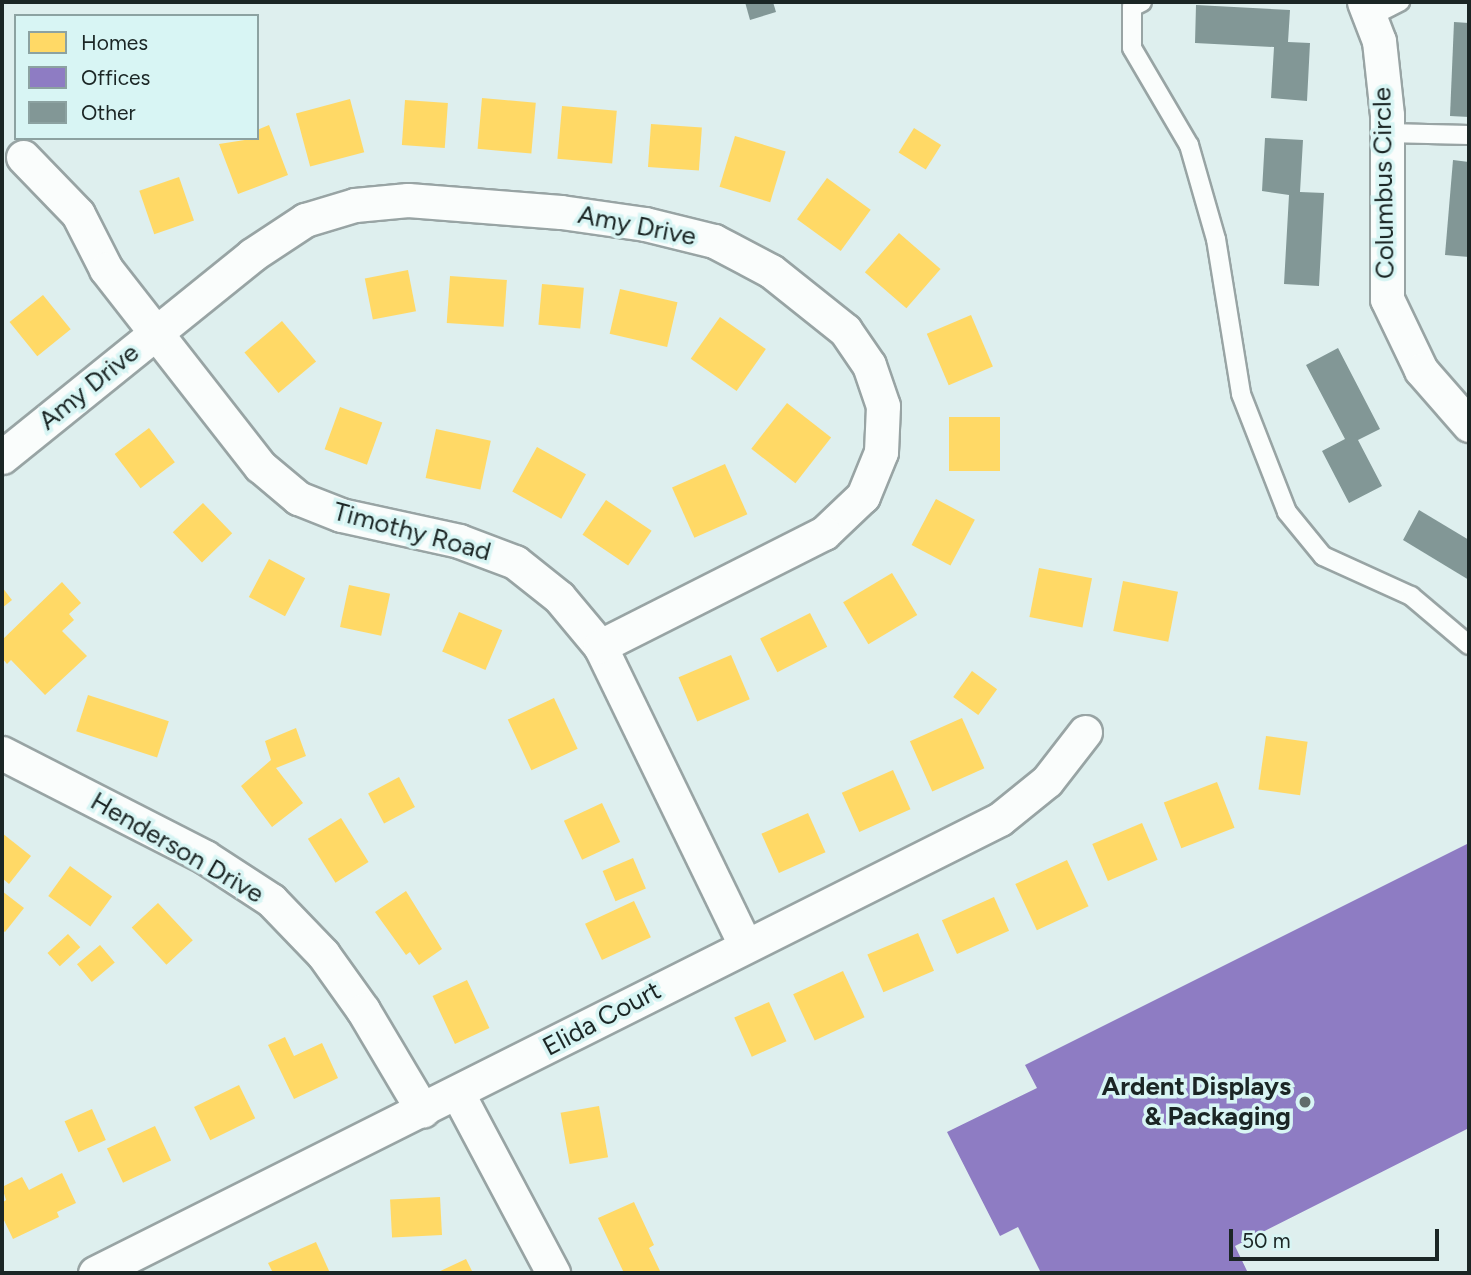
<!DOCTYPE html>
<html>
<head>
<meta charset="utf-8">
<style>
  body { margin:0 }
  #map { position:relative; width:1471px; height:1275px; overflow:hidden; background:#deefee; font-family:Figtree,sans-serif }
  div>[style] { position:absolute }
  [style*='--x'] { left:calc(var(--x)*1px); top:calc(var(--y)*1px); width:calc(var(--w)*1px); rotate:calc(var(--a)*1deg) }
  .homes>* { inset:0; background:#ffd966; transform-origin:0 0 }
  .offices>* { inset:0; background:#8e7cc3 }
  .building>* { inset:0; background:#829796 }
  .roads { filter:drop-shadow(2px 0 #98a4a4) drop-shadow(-2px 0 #98a4a4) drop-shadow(0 2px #98a4a4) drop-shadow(0 -2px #98a4a4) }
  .lane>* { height:18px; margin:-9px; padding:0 9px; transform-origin:9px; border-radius:9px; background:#fafdfc }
  .street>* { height:33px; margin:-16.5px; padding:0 16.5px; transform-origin:16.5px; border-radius:16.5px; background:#fafdfc }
  .dots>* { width:19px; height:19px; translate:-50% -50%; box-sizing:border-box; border:4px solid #d8f5f4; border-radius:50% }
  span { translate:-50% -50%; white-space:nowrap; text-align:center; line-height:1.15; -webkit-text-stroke:7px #d8f5f4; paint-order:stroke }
  .street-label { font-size:26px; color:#1b2625 }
  .poi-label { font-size:26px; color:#1b2625; font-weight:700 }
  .right { translate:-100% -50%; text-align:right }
  .frame { position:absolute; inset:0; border:4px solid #1b2625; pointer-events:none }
  .legend { position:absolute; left:14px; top:14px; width:245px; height:126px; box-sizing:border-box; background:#d8f5f4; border:2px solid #8ca2a1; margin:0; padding:9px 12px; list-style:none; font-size:21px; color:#1b2625 }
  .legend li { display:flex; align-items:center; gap:14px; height:35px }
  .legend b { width:35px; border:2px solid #8ca2a1 }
  .scale { position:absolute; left:1229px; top:1229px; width:210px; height:32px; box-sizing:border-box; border:4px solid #1b2625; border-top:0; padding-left:9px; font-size:21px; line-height:24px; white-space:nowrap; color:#1b2625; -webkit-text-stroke:5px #d8f5f4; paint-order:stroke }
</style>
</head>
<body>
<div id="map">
  <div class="homes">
    <i style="left:482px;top:98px;width:54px;height:51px;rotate:5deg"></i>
    <i style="left:350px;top:99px;width:55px;height:56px;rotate:75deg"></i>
    <i style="left:405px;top:100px;width:43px;height:45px;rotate:4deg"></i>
    <i style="left:562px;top:106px;width:55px;height:53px;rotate:5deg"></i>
    <i style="left:651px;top:124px;width:51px;height:43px;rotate:4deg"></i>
    <i style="clip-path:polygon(269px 125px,288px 175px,238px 194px,219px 144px,257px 138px,257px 130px)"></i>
    <i style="left:914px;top:128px;width:32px;height:29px;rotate:32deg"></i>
    <i style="left:735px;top:136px;width:53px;height:53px;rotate:17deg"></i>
    <i style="left:179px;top:177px;width:46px;height:42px;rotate:71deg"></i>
    <i style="left:827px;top:178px;width:54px;height:51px;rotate:36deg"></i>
    <i style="left:899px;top:233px;width:55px;height:52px;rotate:41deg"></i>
    <i style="left:408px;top:270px;width:42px;height:44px;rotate:79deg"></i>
    <i style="left:450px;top:276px;width:57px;height:47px;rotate:4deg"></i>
    <i style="left:542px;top:284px;width:42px;height:41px;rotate:5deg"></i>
    <i style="left:620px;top:289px;width:59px;height:46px;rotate:13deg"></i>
    <i style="left:43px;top:295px;width:44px;height:43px;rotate:51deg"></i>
    <i style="left:971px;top:315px;width:56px;height:48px;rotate:67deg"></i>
    <i style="left:720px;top:317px;width:56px;height:51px;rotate:35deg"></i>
    <i style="left:282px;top:321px;width:53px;height:49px;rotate:50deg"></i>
    <i style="left:787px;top:403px;width:56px;height:58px;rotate:38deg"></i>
    <i style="left:340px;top:407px;width:45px;height:45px;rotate:20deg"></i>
    <i style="left:949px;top:417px;width:51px;height:54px"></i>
    <i style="left:149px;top:428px;width:43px;height:43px;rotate:53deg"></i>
    <i style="left:436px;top:429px;width:56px;height:50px;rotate:12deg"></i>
    <i style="left:537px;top:447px;width:56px;height:51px;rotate:29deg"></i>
    <i style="left:725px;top:464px;width:55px;height:58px;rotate:66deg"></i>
    <i style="left:936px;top:499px;width:44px;height:52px;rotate:28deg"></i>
    <i style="left:606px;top:500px;width:55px;height:42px;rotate:34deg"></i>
    <i style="left:203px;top:503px;width:42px;height:42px;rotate:46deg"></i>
    <i style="left:269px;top:559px;width:41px;height:43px;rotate:28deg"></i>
    <i style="left:1039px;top:568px;width:54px;height:50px;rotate:11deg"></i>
    <i style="left:892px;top:573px;width:49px;height:57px;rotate:59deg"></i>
    <i style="left:1123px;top:581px;width:56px;height:51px;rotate:11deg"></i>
    <i style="clip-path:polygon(62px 582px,81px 603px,69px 614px,74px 620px,62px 631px,87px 656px,45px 695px,11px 660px,7px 664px,2px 658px,2px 640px)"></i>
    <i style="left:349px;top:585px;width:42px;height:43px;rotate:12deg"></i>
    <i style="clip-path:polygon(2px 587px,12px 600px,2px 608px)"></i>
    <i style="left:459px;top:612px;width:47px;height:43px;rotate:23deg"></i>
    <i style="left:810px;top:613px;width:38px;height:56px;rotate:63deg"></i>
    <i style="left:731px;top:655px;width:48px;height:57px;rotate:67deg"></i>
    <i style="left:972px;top:671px;width:31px;height:32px;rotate:36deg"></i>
    <i style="left:88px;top:695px;width:85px;height:38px;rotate:18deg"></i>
    <i style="left:554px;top:698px;width:56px;height:51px;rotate:65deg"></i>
    <i style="left:962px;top:718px;width:55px;height:57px;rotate:66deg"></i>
    <i style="clip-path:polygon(296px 728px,306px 756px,276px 768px,303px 803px,272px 827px,241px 786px,271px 760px,265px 741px)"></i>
    <i style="left:1266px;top:736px;width:42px;height:54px;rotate:8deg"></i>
    <i style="left:893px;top:770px;width:43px;height:56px;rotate:66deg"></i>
    <i style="left:399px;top:777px;width:34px;height:35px;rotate:62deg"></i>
    <i style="left:1217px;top:782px;width:49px;height:57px;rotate:69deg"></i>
    <i style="left:602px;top:803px;width:43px;height:42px;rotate:65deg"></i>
    <i style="left:808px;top:813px;width:43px;height:51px;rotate:66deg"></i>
    <i style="left:341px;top:818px;width:52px;height:39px;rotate:58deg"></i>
    <i style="left:1142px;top:823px;width:40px;height:54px;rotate:67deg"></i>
    <i style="clip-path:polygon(2px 833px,31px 856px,9px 884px,2px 878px)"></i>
    <i style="left:633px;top:858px;width:33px;height:33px;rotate:67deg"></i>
    <i style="left:1067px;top:860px;width:51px;height:57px;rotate:65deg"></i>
    <i style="left:70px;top:866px;width:52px;height:37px;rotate:36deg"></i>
    <i style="clip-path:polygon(2px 891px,24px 908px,5px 932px,2px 930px)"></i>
    <i style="clip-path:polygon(406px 891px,442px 949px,419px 965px,410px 952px,406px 955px,375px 912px)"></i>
    <i style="left:994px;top:897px;width:37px;height:57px;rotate:66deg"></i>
    <i style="left:634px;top:901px;width:40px;height:54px;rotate:65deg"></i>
    <i style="left:158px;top:903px;width:51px;height:36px;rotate:47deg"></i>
    <i style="left:918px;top:933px;width:41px;height:55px;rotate:67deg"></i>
    <i style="left:68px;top:934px;width:18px;height:28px;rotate:47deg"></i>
    <i style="left:100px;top:945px;width:23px;height:30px;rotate:50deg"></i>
    <i style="left:843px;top:971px;width:51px;height:55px;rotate:65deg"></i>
    <i style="left:467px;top:980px;width:53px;height:38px;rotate:65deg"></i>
    <i style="left:769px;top:1002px;width:43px;height:38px;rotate:66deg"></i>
    <i style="clip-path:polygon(285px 1037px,294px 1056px,322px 1043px,338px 1078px,294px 1099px,268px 1045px)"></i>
    <i style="left:239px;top:1085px;width:37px;height:50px;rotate:64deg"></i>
    <i style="left:599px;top:1106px;width:52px;height:39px;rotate:80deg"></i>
    <i style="left:92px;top:1109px;width:34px;height:30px;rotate:66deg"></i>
    <i style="left:155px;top:1126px;width:38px;height:53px;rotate:65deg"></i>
    <i style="clip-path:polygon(62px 1173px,76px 1203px,57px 1212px,59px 1217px,13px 1239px,2px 1216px,2px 1203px,6px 1200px,2px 1187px,22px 1177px,29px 1190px)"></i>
    <i style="left:440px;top:1197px;width:38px;height:50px;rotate:87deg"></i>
    <i style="clip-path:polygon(634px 1202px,654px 1245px,649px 1248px,661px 1273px,624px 1273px,598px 1218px)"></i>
    <i style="clip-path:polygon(316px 1242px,330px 1273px,273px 1273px,268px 1263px)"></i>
    <i style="clip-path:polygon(466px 1259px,473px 1273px,436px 1273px)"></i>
  </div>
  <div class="offices">
    <i style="clip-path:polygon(1469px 843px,1469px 1128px,1235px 1246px,1248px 1273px,1041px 1273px,1018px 1227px,1000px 1236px,947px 1132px,1037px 1088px,1025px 1065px)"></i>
  </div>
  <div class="building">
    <i style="clip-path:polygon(745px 2px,773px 2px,776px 12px,750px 20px)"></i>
    <i style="clip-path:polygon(1196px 5px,1290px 10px,1288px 42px,1310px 43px,1307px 101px,1271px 98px,1274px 47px,1195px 43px)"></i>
    <i style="clip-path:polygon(1454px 22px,1469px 23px,1469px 117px,1450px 116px)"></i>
    <i style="clip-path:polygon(1265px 138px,1303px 140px,1300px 192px,1324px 193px,1319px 286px,1284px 284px,1289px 195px,1262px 191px)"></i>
    <i style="clip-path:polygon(1453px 160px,1469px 162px,1469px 257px,1445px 255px)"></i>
    <i style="clip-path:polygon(1338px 348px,1380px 429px,1358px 440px,1382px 486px,1349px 503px,1322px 451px,1345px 439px,1306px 365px)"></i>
    <i style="clip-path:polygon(1419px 510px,1469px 540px,1469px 580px,1403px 540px)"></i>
  </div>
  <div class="roads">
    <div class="lane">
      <i style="--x:1142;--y:2;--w:11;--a:153"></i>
      <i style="--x:1132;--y:7;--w:41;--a:90"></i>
      <i style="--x:1132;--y:48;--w:113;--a:59.6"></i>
      <i style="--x:1189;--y:145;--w:98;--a:74"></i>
      <i style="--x:1216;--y:239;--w:157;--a:80.8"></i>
      <i style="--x:1241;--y:394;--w:127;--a:68.7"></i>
      <i style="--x:1287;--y:512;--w:57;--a:50.7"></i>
      <i style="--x:1323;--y:556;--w:97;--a:24.4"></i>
      <i style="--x:1411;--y:596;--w:76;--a:40.2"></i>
      <i style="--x:1370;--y:17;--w:34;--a:-27"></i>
      <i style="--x:1387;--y:133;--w:82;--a:1.4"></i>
    </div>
    <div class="street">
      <i style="--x:1364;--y:2;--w:42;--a:69"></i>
      <i style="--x:1379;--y:41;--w:74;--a:83.8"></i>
      <i style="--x:1387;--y:115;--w:184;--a:90"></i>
      <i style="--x:1387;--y:299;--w:79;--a:64.4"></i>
      <i style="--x:1421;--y:370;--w:73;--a:48.9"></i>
      <i style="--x:23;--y:157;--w:79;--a:46"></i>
      <i style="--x:78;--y:214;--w:62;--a:63"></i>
      <i style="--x:106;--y:269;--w:250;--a:52"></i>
      <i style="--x:260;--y:466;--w:50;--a:40.1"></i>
      <i style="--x:298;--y:498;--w:46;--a:21.6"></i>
      <i style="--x:341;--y:515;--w:121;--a:12.4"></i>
      <i style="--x:459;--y:541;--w:60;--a:20.6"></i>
      <i style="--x:515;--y:562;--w:56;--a:38.5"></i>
      <i style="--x:559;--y:597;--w:64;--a:50.1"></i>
      <i style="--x:600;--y:646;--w:331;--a:64.1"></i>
      <i style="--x:2;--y:457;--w:321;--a:-38.9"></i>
      <i style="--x:252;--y:255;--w:64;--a:-33.4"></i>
      <i style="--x:305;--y:220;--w:52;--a:-16.7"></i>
      <i style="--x:355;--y:205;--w:53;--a:-5.4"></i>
      <i style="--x:408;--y:200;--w:153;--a:4.5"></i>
      <i style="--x:561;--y:212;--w:85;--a:8.1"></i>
      <i style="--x:645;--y:224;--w:71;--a:13.8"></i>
      <i style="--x:714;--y:241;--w:64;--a:27.8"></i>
      <i style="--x:771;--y:271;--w:95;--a:38.6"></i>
      <i style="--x:845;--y:330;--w:42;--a:55.6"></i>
      <i style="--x:869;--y:365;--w:43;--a:71.1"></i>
      <i style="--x:883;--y:406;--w:46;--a:92.5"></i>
      <i style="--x:881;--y:452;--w:48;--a:112.2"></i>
      <i style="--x:863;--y:496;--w:54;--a:136.5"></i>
      <i style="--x:824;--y:533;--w:251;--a:153.2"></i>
      <i style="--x:2;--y:753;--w:228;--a:27.1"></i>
      <i style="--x:205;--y:857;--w:79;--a:33.1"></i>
      <i style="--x:271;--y:900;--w:75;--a:46.1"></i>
      <i style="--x:323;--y:954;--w:69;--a:54.5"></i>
      <i style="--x:363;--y:1010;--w:117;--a:59.3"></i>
      <i style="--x:458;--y:1094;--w:203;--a:62"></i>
      <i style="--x:95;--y:1273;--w:1012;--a:-26.64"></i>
      <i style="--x:1000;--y:819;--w:60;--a:-39"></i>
      <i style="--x:1047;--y:781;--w:62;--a:-52.2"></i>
    </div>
  </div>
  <div class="dots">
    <i style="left:1305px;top:1102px;background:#5f6c6b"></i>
  </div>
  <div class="street-label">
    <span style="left:1384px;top:183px;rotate:-91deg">Columbus Circle</span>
    <span style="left:637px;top:226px;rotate:11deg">Amy Drive</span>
    <span style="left:89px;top:387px;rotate:-39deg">Amy Drive</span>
    <span style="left:412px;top:532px;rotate:15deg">Timothy Road</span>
    <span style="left:177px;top:848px;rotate:30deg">Henderson Drive</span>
    <span style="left:602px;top:1019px;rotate:-28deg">Elida Court</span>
  </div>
  <div class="poi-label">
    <span class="right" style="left:1291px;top:1102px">Ardent Displays<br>&amp; Packaging</span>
  </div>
  <div class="frame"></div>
  <ul class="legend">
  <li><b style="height:19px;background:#ffd966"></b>Homes</li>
  <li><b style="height:19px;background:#8e7cc3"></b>Offices</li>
  <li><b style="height:19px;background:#829796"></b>Other</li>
  </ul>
  <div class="scale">50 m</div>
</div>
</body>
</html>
